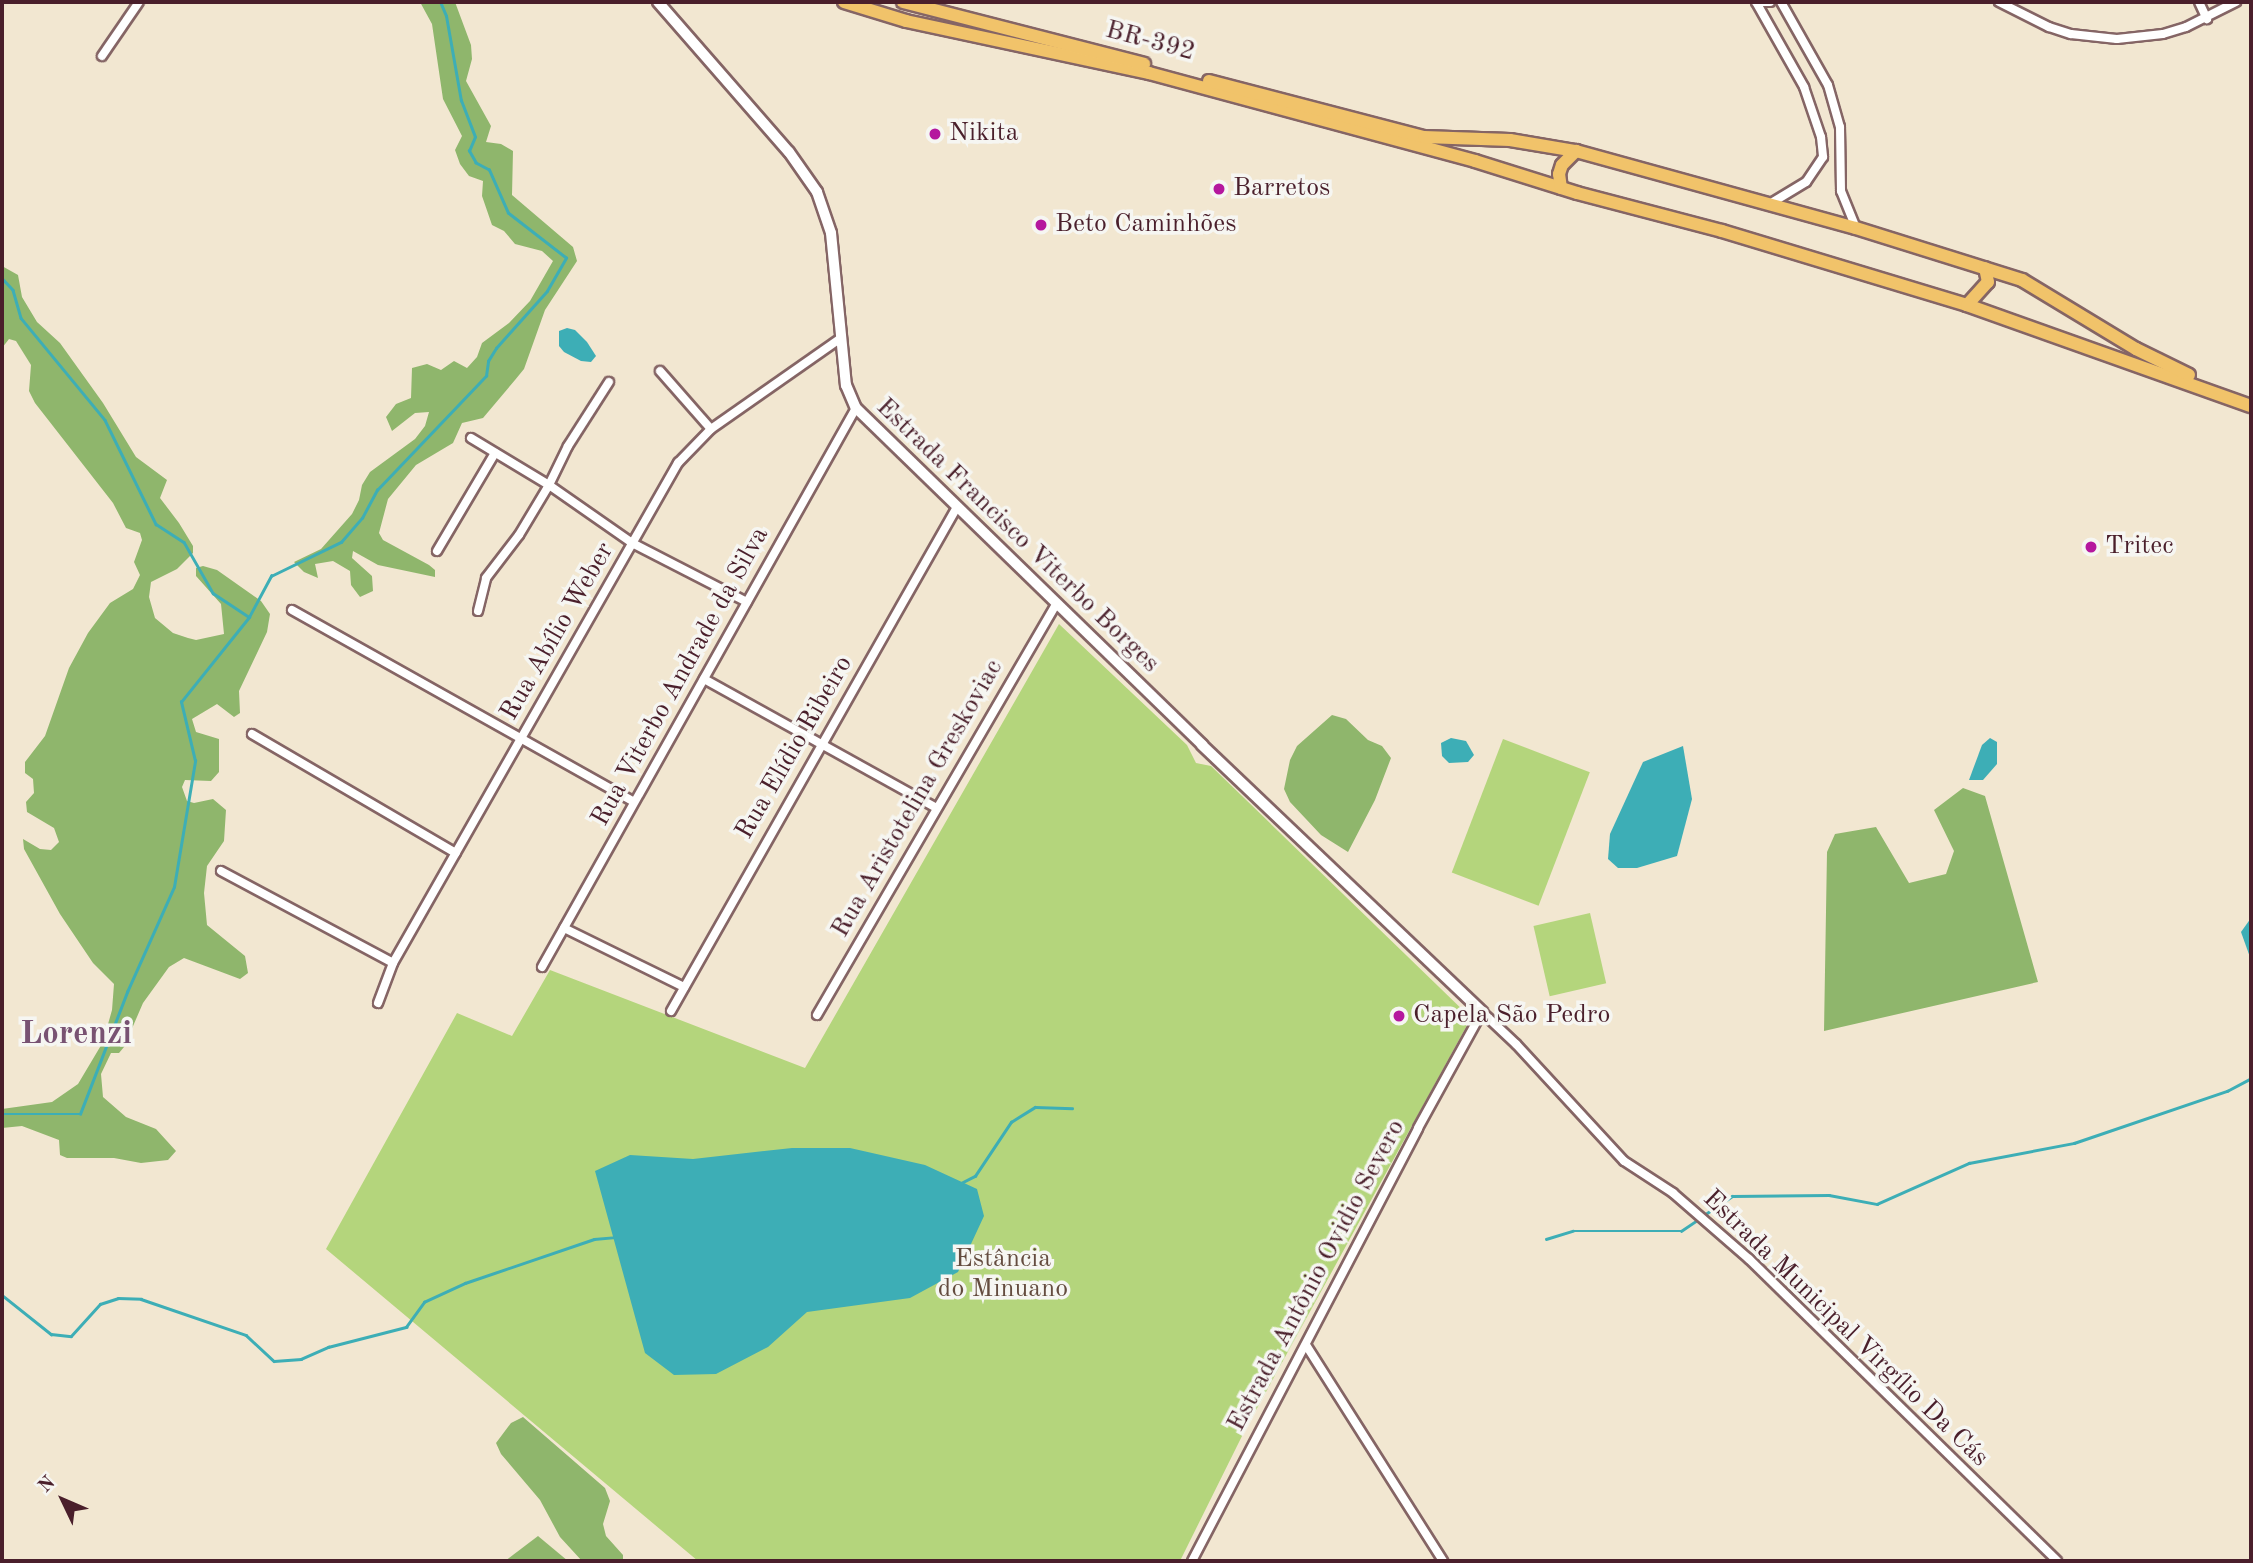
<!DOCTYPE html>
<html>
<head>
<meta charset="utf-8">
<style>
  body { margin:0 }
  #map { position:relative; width:2253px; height:1563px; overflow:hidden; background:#f2e7d1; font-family:"Old Standard TT",serif }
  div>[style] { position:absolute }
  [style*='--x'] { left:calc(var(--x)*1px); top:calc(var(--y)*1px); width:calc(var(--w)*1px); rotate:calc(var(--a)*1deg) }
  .green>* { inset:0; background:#b4d57c; transform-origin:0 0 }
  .forest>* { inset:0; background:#8fb66c }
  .water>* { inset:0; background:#3daeb6 }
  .stream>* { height:2.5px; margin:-1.25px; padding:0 1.25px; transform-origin:1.25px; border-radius:1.25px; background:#3daeb6 }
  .roads { filter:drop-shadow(2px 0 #856565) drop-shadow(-2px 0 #856565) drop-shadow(0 2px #856565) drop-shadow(0 -2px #856565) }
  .minor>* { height:8px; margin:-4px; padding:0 4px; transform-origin:4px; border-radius:4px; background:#fff }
  .tertiary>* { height:10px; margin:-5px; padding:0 5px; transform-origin:5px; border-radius:5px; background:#fff }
  .trunk>* { height:12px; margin:-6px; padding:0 6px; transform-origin:6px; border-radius:6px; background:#f1c36a }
  .dots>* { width:19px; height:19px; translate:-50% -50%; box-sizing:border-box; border:4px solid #f6f6f2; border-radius:50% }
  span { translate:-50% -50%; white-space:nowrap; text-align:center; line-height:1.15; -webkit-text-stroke:7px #f6f6f2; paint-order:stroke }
  .street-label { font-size:26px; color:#4a1f2b }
  .poi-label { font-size:26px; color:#4a1f2b }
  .left { translate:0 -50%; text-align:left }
  .park-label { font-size:26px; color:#644c3f }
  .district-label { font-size:33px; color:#785272; font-weight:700 }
  .frame { position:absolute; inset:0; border:4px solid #4a1f2b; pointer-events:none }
  .north { position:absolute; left:28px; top:1465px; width:70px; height:70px; -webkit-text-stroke:5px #f6f6f2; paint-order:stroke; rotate:314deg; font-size:19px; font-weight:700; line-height:28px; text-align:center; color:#4a1f2b }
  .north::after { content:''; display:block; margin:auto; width:24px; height:32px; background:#4a1f2b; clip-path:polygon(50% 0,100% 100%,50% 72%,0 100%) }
</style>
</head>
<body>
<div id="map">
  <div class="green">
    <i style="clip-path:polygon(1059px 624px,1187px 745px,1196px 763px,1211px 766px,1471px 1018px,1244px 1432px,1180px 1561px,698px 1561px,326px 1249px,457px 1013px,512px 1036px,550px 970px,805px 1068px)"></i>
    <i style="left:1503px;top:739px;width:93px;height:143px;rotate:21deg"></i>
    <i style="left:1590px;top:913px;width:72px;height:58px;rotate:77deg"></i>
  </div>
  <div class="forest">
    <i style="clip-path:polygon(420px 2px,455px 2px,471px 45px,472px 59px,466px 81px,491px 126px,486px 142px,501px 144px,513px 151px,512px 195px,573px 247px,577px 261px,545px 310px,524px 369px,515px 380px,483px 418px,462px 423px,453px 443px,416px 465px,388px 499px,379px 533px,383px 540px,429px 565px,435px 570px,435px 577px,378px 565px,353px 551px,352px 558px,372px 576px,373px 591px,360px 597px,351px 585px,350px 571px,333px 561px,315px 564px,318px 578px,304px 572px,294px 562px,321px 549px,352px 514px,359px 500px,362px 485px,370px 472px,415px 439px,425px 426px,429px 412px,415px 413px,392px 431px,386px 417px,396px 404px,411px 398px,412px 368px,427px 364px,441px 370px,454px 361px,467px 368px,477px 357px,482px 343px,509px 323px,530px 301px,553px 261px,542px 251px,515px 244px,504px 231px,492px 225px,482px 196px,483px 181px,469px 176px,460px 164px,455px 150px,462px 136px,443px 99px,432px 24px)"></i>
    <i style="clip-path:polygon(2px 266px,18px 275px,22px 297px,37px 322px,60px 343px,103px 403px,136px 457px,167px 480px,160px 498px,179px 523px,193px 546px,193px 553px,177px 569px,151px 582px,149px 597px,155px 618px,173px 633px,188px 638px,196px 640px,224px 634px,221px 604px,196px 576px,196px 568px,203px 566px,217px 570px,261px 601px,270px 614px,267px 632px,239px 691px,240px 713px,234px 717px,217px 704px,192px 719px,196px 732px,219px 739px,219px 772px,211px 781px,185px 780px,182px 787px,187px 801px,194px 803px,213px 799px,226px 810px,224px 841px,207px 866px,204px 893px,207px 925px,245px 956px,248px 973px,240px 979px,184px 958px,169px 967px,143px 1003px,124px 1047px,119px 1053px,111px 1053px,101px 1074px,103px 1097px,126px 1117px,156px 1129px,176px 1151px,168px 1160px,141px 1163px,114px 1158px,67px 1158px,60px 1155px,59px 1140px,22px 1126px,2px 1128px,2px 1109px,52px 1102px,78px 1084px,103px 1042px,112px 1010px,114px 984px,93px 963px,60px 914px,24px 849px,23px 839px,40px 849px,51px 850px,59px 842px,54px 828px,27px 812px,26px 802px,34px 793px,33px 779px,25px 773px,25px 762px,45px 736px,69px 668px,88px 633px,110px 603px,133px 589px,140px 575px,134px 562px,142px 540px,140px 533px,126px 528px,113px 503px,35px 403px,29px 391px,31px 365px,16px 341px,9px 339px,2px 348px)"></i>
    <i style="clip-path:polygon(1332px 715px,1346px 719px,1368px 740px,1382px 746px,1391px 758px,1375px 800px,1348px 852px,1321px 835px,1290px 802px,1284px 789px,1290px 760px,1297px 746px)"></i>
    <i style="clip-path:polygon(1963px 788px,1985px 796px,2038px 982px,1824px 1031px,1827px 852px,1835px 834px,1876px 827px,1909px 883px,1946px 874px,1954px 851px,1934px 810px)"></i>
    <i style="clip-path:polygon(523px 1417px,605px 1488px,610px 1501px,603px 1524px,606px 1536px,623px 1555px,623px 1561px,582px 1561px,560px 1537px,540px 1500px,501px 1454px,496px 1443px,511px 1423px)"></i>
    <i style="clip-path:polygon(538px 1536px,568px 1561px,505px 1561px)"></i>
  </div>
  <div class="water">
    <i style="clip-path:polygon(567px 328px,575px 330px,587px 342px,596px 356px,591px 362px,581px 361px,564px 352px,559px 346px,559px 331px)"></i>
    <i style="clip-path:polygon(1451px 738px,1466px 741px,1474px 755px,1468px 762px,1449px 763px,1442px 756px,1441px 743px)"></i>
    <i style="clip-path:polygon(1990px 738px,1997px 742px,1997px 764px,1983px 780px,1969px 780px,1982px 745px)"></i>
    <i style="clip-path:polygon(1683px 746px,1692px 799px,1677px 856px,1637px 868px,1618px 868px,1608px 859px,1610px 834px,1643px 762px)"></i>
    <i style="clip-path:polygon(2251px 918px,2251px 960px,2241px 932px)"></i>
    <i style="clip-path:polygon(792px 1148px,850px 1148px,925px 1165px,977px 1189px,984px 1216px,958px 1272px,910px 1298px,807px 1312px,768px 1347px,716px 1374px,674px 1375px,645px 1353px,595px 1171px,630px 1155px,693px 1159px)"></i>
  </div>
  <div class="stream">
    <i style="--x:2;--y:278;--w:16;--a:47"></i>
    <i style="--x:13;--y:290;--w:29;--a:74"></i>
    <i style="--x:21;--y:318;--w:132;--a:50.5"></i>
    <i style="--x:105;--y:420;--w:116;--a:63.9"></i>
    <i style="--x:156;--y:524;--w:33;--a:33"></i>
    <i style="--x:184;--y:542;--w:59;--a:60.4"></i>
    <i style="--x:213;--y:593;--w:43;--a:33.7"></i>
    <i style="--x:2;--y:1114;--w:78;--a:0"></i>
    <i style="--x:80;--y:1114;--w:131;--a:-68.9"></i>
    <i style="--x:127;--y:992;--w:115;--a:-65.9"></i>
    <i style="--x:174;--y:887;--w:128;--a:-80.5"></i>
    <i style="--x:195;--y:761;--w:61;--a:-103.3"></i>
    <i style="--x:181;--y:702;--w:109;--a:-51.3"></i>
    <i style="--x:249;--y:617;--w:47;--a:-61.8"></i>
    <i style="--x:271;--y:576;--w:78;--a:-25.9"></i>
    <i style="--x:341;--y:542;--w:32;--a:-49"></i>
    <i style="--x:362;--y:518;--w:32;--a:-62"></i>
    <i style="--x:377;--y:490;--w:158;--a:-46.3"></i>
    <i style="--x:486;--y:376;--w:15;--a:-82"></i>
    <i style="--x:488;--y:361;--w:15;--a:-58"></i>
    <i style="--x:496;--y:348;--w:76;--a:-48.2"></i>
    <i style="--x:547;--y:291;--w:38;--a:-60"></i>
    <i style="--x:566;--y:258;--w:73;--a:-142.2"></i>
    <i style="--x:508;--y:213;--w:47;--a:-113.8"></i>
    <i style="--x:489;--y:170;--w:15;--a:-152"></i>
    <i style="--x:476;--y:163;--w:14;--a:-120"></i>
    <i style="--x:469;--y:151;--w:15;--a:-67"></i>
    <i style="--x:475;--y:137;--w:39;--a:-111"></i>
    <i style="--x:461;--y:101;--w:86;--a:-100"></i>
    <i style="--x:446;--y:16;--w:15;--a:-113"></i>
    <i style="--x:959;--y:1184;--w:18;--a:-27"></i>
    <i style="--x:975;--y:1176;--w:65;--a:-56.3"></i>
    <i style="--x:1011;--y:1122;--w:28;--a:-32"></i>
    <i style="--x:1035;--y:1107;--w:37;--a:2"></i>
    <i style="--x:1704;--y:1215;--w:34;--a:-34"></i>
    <i style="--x:1732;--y:1196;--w:97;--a:-0.6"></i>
    <i style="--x:1829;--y:1195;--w:49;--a:10.6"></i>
    <i style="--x:1877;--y:1204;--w:101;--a:-24"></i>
    <i style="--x:1969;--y:1163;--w:107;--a:-10.8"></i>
    <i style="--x:2074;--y:1143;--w:162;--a:-18.8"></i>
    <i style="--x:2227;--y:1091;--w:27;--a:-28"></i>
    <i style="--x:1546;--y:1239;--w:28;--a:-17"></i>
    <i style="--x:1573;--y:1231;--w:108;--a:0"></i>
    <i style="--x:1681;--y:1231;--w:22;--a:-34"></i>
    <i style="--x:2;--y:1295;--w:63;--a:38.5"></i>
    <i style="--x:51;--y:1334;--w:20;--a:6"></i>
    <i style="--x:71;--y:1336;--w:43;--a:-47.8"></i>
    <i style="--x:100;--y:1304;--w:19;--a:-18"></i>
    <i style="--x:118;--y:1298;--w:23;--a:2"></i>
    <i style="--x:141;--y:1299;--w:111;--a:18.9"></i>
    <i style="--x:246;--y:1335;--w:38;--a:43"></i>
    <i style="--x:274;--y:1361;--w:27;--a:-4"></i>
    <i style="--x:301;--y:1359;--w:30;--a:-24"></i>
    <i style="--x:328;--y:1347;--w:81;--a:-14.4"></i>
    <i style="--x:406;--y:1327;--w:31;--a:-54"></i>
    <i style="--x:424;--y:1302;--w:45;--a:-24.9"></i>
    <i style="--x:465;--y:1283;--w:136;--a:-18.8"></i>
    <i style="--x:594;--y:1239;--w:21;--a:-5"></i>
  </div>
  <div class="roads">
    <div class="minor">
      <i style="--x:1756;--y:2;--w:98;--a:60.5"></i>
      <i style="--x:1804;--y:87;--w:53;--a:71.2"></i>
      <i style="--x:1821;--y:137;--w:20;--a:84"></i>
      <i style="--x:1823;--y:157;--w:30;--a:124"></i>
      <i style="--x:1806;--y:182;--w:44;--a:148.8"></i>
      <i style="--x:1756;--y:2;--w:14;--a:0"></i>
      <i style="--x:1781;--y:2;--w:95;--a:60.5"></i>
      <i style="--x:1828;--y:85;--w:44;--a:74.1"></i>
      <i style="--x:1840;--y:127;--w:64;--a:89.1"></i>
      <i style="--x:1841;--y:191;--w:40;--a:68"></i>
      <i style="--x:1999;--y:2;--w:56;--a:26.6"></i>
      <i style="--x:2049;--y:27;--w:23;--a:18"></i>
      <i style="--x:2071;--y:34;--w:46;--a:6.2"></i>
      <i style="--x:2117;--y:39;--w:46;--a:-6.2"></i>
      <i style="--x:2163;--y:34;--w:24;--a:-17"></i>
      <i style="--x:2186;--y:27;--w:56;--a:-26.6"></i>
      <i style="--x:2199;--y:2;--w:19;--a:65"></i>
      <i style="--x:102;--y:56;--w:65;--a:-55.6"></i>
      <i style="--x:660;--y:371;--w:77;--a:48.7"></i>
      <i style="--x:471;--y:438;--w:91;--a:31.1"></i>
      <i style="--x:549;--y:485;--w:101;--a:34.9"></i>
      <i style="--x:632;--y:543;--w:129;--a:27.2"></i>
      <i style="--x:437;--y:551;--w:114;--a:-59.4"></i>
      <i style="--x:292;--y:610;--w:392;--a:29.3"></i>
      <i style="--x:478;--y:611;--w:34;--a:-76"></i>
      <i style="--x:486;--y:578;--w:54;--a:-52.5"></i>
      <i style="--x:519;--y:535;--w:58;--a:-59"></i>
      <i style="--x:549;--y:485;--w:43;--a:-64"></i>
      <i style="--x:568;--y:446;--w:76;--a:-57.4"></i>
      <i style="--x:704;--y:679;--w:266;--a:29"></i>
      <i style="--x:252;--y:734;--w:236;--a:30.3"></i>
      <i style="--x:221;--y:871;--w:195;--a:28.1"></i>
      <i style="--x:564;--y:928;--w:134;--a:26.2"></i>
      <i style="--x:542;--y:967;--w:641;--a:-60.68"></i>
      <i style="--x:378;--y:1003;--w:43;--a:-69.4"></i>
      <i style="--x:393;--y:963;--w:576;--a:-60.32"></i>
      <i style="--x:678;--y:463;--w:47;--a:-45.9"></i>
      <i style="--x:711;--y:429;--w:159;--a:-35"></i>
      <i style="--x:671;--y:1011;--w:579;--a:-60.43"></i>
      <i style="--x:817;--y:1015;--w:475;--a:-59.8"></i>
      <i style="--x:1306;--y:1345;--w:256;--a:57.6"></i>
      <i style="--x:1192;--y:1561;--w:488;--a:-62.4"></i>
      <i style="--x:1418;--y:1128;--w:132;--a:-61.1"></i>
      <i style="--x:1482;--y:1012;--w:47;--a:43.3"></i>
      <i style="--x:1516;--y:1044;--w:159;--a:47.3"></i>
      <i style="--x:1624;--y:1161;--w:59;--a:33.1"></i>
      <i style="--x:1673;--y:1193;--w:101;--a:41"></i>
      <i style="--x:1749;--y:1259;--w:431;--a:44.4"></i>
    </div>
    <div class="tertiary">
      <i style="--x:658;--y:2;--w:199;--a:48.9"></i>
      <i style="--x:789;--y:152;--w:49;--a:55"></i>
      <i style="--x:817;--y:192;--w:43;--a:71.1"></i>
      <i style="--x:831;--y:233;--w:153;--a:84.4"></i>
      <i style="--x:846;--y:385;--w:25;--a:67"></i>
      <i style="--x:856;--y:408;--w:483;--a:44.2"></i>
      <i style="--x:1202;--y:745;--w:387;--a:43.6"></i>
    </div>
    <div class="trunk">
      <i style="--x:844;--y:2;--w:65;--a:17"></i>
      <i style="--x:906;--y:21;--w:249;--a:12.1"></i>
      <i style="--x:1149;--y:73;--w:338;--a:15.1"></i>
      <i style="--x:1475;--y:161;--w:107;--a:17.4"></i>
      <i style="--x:1577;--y:193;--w:150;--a:14.7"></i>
      <i style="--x:1722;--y:231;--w:256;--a:16.8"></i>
      <i style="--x:1967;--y:305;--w:301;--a:19.6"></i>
      <i style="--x:903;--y:2;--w:249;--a:14.4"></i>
      <i style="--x:1209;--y:81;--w:222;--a:14.6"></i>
      <i style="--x:1424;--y:137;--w:86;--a:2"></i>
      <i style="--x:1510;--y:140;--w:67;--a:9.5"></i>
      <i style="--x:1576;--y:151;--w:290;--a:15.4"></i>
      <i style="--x:1856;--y:228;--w:174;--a:17.4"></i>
      <i style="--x:2022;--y:280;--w:133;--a:31.2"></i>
      <i style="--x:2136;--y:349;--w:59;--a:26.1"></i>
      <i style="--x:1561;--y:188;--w:14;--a:-98"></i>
      <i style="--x:1559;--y:174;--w:9;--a:-72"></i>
      <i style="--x:1562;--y:165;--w:20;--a:-45"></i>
      <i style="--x:1967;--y:305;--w:31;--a:-48"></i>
      <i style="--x:1988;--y:282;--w:14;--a:-102"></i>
    </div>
  </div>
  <div class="dots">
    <i style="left:935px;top:134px;background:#b5179e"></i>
    <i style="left:1219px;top:189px;background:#b5179e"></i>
    <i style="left:1041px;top:225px;background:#b5179e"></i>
    <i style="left:2091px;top:547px;background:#b5179e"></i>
    <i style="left:1399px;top:1016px;background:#b5179e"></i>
  </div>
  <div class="street-label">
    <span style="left:1150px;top:42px;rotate:15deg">BR-392</span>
    <span style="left:1017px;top:536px;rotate:44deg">Estrada Francisco Viterbo Borges</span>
    <span style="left:558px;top:632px;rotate:-60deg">Rua Abílio Weber</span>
    <span style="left:681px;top:677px;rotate:-61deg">Rua Viterbo Andrade da Silva</span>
    <span style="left:795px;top:748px;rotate:-60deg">Rua Elídio Ribeiro</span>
    <span style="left:918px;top:799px;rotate:-60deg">Rua Aristotelina Greskoviac</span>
    <span style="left:1317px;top:1276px;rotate:-62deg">Estrada Antônio Ovidio Severo</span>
    <span style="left:1845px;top:1329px;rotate:44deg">Estrada Municipal Virgílio Da Cás</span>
  </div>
  <div class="poi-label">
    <span class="left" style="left:949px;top:134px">Nikita</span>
    <span class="left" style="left:1233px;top:189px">Barretos</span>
    <span class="left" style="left:1055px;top:225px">Beto Caminhões</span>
    <span class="left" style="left:2105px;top:547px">Tritec</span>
    <span class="left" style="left:1413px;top:1016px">Capela São Pedro</span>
  </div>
  <div class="park-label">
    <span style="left:1003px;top:1275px">Estância<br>do Minuano</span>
  </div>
  <div class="district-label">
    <span style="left:76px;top:1035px">Lorenzi</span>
  </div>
  <div class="frame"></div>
  <div class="north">N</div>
</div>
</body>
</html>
